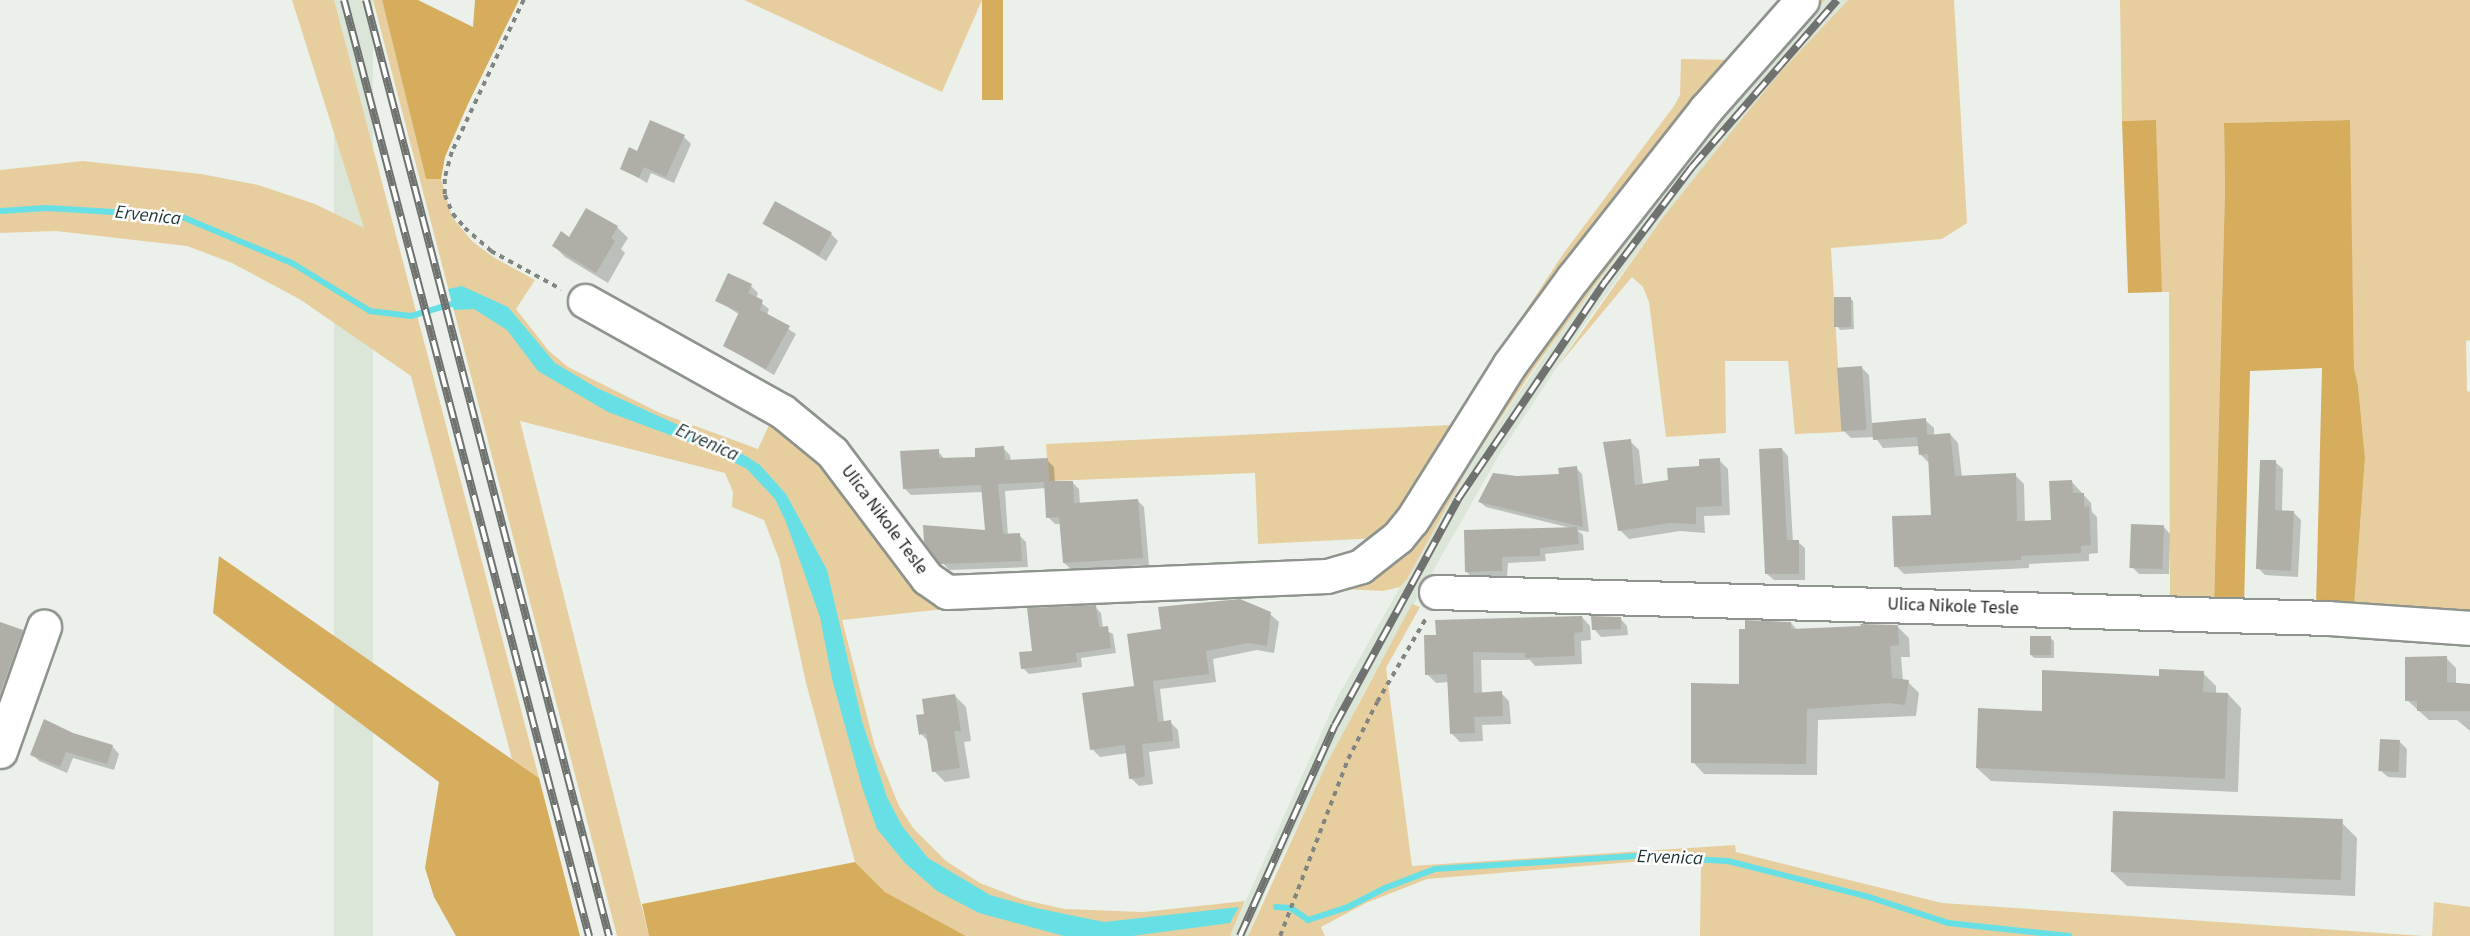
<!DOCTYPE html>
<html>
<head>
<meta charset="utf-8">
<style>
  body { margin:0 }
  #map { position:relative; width:2470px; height:936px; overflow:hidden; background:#ebf1ea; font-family:"Source Sans 3",sans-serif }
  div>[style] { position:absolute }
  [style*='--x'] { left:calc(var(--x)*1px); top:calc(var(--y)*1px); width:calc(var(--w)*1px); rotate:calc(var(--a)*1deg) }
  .built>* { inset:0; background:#dbe6d9; transform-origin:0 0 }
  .green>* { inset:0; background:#e7ce9f }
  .forest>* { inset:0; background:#d5ad5d; transform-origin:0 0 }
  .water>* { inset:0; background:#66e0e5 }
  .shadow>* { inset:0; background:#0003 }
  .stream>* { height:6px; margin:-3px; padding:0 3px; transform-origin:3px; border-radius:3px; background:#66e0e5 }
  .building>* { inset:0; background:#afafa8; transform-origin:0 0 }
  .path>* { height:3.5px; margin-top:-1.75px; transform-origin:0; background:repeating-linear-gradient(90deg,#818581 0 5px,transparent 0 10px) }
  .roads { filter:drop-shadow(2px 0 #8e948d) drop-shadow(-2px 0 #8e948d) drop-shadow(0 2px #8e948d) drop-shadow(0 -2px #8e948d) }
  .minor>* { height:33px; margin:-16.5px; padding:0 16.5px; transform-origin:16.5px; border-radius:16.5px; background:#fff }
  .rail>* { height:8px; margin-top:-4px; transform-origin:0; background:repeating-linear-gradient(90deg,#fff 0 16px,#6f726e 0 32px); box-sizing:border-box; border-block:2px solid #6f726e }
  span { translate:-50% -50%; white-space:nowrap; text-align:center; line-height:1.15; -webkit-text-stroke:5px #fff; paint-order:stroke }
  .street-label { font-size:18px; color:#232523 }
  .water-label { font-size:19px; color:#1f3435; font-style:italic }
</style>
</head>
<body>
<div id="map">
  <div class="built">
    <i style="left:334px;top:0;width:39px;height:968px"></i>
    <i style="clip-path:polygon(1825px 0,1848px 0,1781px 71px,1661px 220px,1585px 324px,1499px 455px,1362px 696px,1268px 885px,1248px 936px,1230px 936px,1337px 698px,1472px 461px,1587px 294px,1690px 155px)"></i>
  </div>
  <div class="green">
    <i style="clip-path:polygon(292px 0,334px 0,539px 778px,512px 759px,411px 376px,301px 300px,232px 263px,187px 246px,56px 231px,0 233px,0 170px,83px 161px,201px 174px,258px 185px,315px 204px,364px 228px)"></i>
    <i style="clip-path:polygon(373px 0,382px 0,426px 179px,441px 179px,452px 217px,472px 241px,493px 257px,535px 280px,516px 309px,549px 351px,568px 367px,660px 413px,758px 449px,774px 414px,963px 607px,842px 620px,875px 747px,899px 806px,913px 828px,946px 861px,980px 883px,1024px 900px,1065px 909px,1143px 912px,1245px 901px,1230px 936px,966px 936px,885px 892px,855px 862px,806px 683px,779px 559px,764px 520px,732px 507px,733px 492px,725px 473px,520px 421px,649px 936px,617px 936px)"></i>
    <i style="clip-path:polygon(744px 0,982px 0,942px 92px)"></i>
    <i style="clip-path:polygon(1811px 0,1825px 0,1690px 155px,1533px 370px,1472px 461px,1407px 579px,1400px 587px,1383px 591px,1324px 588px,1353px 576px,1537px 339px)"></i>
    <i style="clip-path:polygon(1848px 0,1954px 0,1967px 223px,1942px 239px,1831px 248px,1842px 432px,1795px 434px,1788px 361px,1725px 361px,1726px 433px,1666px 437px,1649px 302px,1643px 287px,1632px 277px,1557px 367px,1661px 220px,1723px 142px,1781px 71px)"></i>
    <i style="clip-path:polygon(2120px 0,2470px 0,2470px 340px,2466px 341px,2467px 391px,2470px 392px,2470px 613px,2354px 608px,2365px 458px,2358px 385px,2354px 368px,2349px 120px,2224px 123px,2225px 189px,2214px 606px,2170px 605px,2169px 292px,2161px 292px,2156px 120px,2122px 124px)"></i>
    <i style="clip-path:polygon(1681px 59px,1740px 60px,1379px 538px,1258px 544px,1255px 473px,1049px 481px,1046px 444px,1451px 425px,1563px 254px,1674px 106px,1680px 95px)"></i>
    <i style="clip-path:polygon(1412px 604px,1420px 607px,1386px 668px,1412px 866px,1735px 845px,1736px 852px,1942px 903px,2424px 936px,1700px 936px,1701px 861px,1632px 862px,1427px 879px,1366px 903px,1321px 927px,1325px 936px,1248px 936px,1326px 765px)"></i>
    <i style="clip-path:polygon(2434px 902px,2470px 907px,2470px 936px,2432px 936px)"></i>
  </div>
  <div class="forest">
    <i style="clip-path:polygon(382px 0,418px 0,473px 27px,475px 0,519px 0,468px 104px,445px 157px,441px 179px,426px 179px)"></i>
    <i style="left:982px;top:0;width:21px;height:100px"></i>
    <i style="left:2156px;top:120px;width:172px;height:34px;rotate:88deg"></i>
    <i style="clip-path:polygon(2350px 120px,2354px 368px,2358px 385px,2365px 458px,2354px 608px,2316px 606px,2322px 368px,2250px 371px,2244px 607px,2214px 606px,2225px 189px,2224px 123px)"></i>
    <i style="clip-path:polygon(219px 556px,539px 778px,580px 936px,456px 936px,434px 897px,425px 868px,439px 782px,213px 613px)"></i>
    <i style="clip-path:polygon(855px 862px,885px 892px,966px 936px,649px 936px,642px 904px)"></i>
  </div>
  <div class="water">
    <i style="clip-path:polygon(462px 286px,508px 307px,555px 363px,597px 388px,746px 456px,760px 465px,786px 494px,827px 570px,862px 721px,887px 797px,902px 826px,928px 858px,990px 895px,1036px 908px,1104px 922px,1239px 907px,1230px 923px,1132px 936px,1064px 936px,979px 913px,937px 891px,905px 863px,877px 829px,862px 787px,832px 679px,820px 617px,786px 522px,775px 499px,747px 469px,705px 448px,608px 412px,538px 371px,507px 330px,474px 309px,454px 310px,448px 289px)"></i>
  </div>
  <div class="shadow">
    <i style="clip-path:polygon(684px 137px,691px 144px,674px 183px,651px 173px,647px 183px,622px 168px,638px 153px)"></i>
    <i style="clip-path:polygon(764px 223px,831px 234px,838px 241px,826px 261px)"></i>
    <i style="clip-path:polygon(617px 227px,628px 238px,621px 249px,625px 253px,608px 283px,565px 257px,554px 246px)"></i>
    <i style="clip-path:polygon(751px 286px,758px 293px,756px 299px,769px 309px,767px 315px,796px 334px,774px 375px,725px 346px,740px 315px,717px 300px)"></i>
    <i style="clip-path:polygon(1850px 298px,1853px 301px,1854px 329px,1840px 330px,1837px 326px)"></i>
    <i style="clip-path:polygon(1862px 368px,1869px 375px,1872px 424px,1925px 420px,1934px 428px,1934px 436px,1950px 434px,1958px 443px,1962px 477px,2015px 475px,2024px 484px,2025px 522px,2053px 522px,2072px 482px,2091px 503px,2092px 512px,2097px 517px,2098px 553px,2089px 554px,2089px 561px,2029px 564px,2029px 568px,1904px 574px,1896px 566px,1933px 516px,1929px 463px,1920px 454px,1920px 446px,1883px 448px,1875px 437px,1851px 438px,1844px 431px)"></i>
    <i style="clip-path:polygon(1630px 441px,1639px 450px,1643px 486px,1670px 481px,1719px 460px,1728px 469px,1730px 515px,1704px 516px,1705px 533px,1680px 531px,1629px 539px,1620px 530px)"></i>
    <i style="clip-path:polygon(1003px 448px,1010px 455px,1011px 462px,1047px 460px,1054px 467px,1055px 483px,1072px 482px,1079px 489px,1080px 504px,1137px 500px,1144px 507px,1149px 565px,1071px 569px,1064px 563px,1062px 524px,1055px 524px,1048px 517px,1046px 488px,1005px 491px,1008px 536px,1019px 535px,1026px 542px,1028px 567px,949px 570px,942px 562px,987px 532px,983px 492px,911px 495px,904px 488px,938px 451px,945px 460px,977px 459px)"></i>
    <i style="clip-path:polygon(1782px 449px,1788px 456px,1793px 542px,1798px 542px,1805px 548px,1805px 580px,1774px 580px,1767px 574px)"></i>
    <i style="clip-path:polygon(2275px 462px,2283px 469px,2282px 512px,2294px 513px,2301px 520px,2298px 577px,2265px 575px,2258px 568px)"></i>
    <i style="clip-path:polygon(1576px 468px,1582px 474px,1589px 532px,1577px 530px,1583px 535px,1584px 550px,1545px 554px,1546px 561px,1508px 563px,1507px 577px,1472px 578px,1466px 571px,1571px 528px,1486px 507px,1480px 502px,1517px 478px,1560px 475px)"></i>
    <i style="clip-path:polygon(2163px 526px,2170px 534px,2169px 574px,2139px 574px,2132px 567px)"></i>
    <i style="clip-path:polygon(1095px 607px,1101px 613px,1103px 629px,1113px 634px,1116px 653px,1081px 658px,1082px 667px,1029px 674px,1023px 668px,1034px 652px)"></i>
    <i style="clip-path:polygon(1270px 614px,1279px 622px,1274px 653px,1257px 650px,1213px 659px,1216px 682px,1160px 689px,1164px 723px,1170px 722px,1178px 730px,1180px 748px,1149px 752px,1153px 784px,1139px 786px,1131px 778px,1128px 753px,1100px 757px,1092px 749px,1136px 687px)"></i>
    <i style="clip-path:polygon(1582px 617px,1590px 626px,1591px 640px,1581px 641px,1582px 664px,1535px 666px,1530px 660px,1481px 660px,1482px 694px,1501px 693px,1509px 701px,1511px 724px,1482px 725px,1483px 741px,1460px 742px,1452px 734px,1449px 682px,1436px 683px,1427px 674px,1426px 637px)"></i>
    <i style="clip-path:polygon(1620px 618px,1627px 626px,1628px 635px,1601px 637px,1594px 629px)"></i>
    <i style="clip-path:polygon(1791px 623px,1798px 631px,1897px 626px,1909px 638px,1910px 657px,1901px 657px,1903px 681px,1908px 682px,1919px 693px,1916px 716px,1818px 720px,1817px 775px,1704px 774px,1693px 762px,1741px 686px)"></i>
    <i style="clip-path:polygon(0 624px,22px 631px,28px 638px,6px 701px,0 698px)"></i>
    <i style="clip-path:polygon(2050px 638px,2054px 641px,2054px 658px,2034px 658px,2031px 655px)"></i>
    <i style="clip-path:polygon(2446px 658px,2456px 668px,2456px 684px,2470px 685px,2470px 731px,2457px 720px,2429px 720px,2407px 700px)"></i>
    <i style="clip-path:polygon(2203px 673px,2216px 686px,2216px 694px,2228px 694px,2241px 708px,2238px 792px,1991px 781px,1977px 768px,2044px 713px,2161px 678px)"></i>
    <i style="clip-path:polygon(955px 696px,966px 707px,971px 741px,964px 742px,970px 778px,945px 782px,934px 771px,929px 742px,921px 734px,926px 715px)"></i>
    <i style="clip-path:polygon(72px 735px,112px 746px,119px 754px,114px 770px,73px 758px,67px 773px,39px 761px,32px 754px)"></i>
    <i style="clip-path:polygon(2400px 742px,2407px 749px,2406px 778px,2388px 777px,2380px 770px)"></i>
    <i style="clip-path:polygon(2342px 823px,2357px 838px,2355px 896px,2127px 886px,2112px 872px)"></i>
  </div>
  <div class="stream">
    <i style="--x:0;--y:211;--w:47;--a:-3.7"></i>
    <i style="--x:47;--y:208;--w:133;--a:3.4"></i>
    <i style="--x:180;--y:216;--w:121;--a:22.8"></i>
    <i style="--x:292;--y:263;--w:92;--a:31.6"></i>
    <i style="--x:370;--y:311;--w:41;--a:7"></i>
    <i style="--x:411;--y:316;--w:50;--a:-16.3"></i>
    <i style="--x:1276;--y:907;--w:15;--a:4"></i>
    <i style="--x:1291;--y:908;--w:21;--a:35"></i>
    <i style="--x:1308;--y:920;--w:40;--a:-18"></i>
    <i style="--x:1346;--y:908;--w:44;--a:-27.1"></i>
    <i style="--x:1385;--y:888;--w:53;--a:-20.8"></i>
    <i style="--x:1435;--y:869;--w:201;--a:-3.7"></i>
    <i style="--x:1636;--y:856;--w:92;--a:3.1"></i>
    <i style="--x:1728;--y:861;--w:146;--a:14.3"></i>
    <i style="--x:1869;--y:897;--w:83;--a:18.2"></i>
    <i style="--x:1948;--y:923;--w:122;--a:6.1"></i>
  </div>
  <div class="building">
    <i style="clip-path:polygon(650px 120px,685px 135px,666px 177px,644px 167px,639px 178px,620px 169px,629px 147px,637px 151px)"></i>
    <i style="left:775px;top:201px;width:65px;height:26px;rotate:29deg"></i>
    <i style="clip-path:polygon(586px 208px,618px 226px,611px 238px,615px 241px,596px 273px,552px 246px,561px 231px,569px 237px)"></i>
    <i style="clip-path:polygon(728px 273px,752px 284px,748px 293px,763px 300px,760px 310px,790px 326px,766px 369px,723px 346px,739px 312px,715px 301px)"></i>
    <i style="left:1834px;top:297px;width:17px;height:30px"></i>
    <i style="left:1862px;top:366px;width:64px;height:25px;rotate:86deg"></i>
    <i style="clip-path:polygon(1926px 418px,1927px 435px,1950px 433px,1955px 476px,2016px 473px,2017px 521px,2051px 520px,2049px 481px,2072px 480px,2073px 493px,2084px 493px,2084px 507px,2089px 506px,2091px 545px,2081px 546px,2081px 553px,2021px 556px,2021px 560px,1894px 567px,1892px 516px,1931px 515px,1928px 454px,1919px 455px,1917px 437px,1873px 440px,1872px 423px)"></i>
    <i style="clip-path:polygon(1631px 439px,1635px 485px,1668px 480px,1667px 468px,1699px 466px,1699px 459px,1720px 458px,1722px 506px,1696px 507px,1696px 524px,1670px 523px,1618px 531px,1603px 442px)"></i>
    <i style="clip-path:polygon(1004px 446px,1005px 460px,1048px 458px,1049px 481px,1073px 481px,1074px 503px,1138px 499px,1143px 558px,1063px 563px,1059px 517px,1046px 518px,1044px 482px,998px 484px,1003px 534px,1020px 533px,1022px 561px,940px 564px,924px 542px,923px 525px,985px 530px,981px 485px,903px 489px,900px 451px,939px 449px,939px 458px,975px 457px,975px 448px)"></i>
    <i style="clip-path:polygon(1782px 448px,1787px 540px,1799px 540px,1799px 574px,1765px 574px,1759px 449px)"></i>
    <i style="clip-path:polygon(2260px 460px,2276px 460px,2275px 510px,2294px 511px,2291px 571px,2256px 569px)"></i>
    <i style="clip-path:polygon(1577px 466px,1583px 527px,1478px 502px,1493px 473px,1517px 476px,1559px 474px,1558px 468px)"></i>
    <i style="left:2131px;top:524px;width:33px;height:44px;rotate:2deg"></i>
    <i style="clip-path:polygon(1577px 527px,1579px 544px,1540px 548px,1540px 556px,1502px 557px,1502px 571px,1465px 572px,1464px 530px)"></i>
    <i style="clip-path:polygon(1240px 599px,1271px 612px,1267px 646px,1248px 643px,1206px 651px,1209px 674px,1153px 681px,1158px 722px,1171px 720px,1173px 741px,1142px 744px,1145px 777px,1129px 779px,1125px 745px,1090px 750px,1082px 693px,1134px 686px,1127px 634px,1161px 629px,1158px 607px)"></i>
    <i style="clip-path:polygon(1096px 605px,1099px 627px,1108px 626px,1111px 648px,1076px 653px,1077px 662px,1021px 669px,1019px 652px,1032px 651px,1027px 608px)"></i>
    <i style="clip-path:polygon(1582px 616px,1583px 632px,1574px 633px,1575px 656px,1525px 658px,1525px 653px,1473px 652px,1474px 693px,1502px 691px,1503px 716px,1474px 717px,1475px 733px,1450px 734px,1447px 674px,1425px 675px,1424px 635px,1436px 635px,1435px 620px)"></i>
    <i style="clip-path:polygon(1591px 616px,1621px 617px,1621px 629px,1592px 630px)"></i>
    <i style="clip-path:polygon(1745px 620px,1791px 622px,1791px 629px,1861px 626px,1860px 624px,1898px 625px,1899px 645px,1890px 646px,1892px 678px,1909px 680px,1905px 705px,1889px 703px,1807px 709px,1806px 764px,1691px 763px,1691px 683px,1739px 684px,1739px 629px,1745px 629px)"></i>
    <i style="clip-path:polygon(0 622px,23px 630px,0 693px)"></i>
    <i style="left:2030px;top:636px;width:21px;height:19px"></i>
    <i style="clip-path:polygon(2447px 656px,2447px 682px,2470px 684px,2470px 711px,2417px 711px,2417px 701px,2405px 701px,2405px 657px)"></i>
    <i style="clip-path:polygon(2159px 669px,2204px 671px,2203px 692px,2228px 693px,2225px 779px,1976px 768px,1978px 708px,2042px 711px,2042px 670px,2159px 676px)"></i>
    <i style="clip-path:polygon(955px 694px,961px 731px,954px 731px,960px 768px,932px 772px,926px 733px,919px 735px,916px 715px,924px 714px,922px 699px)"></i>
    <i style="clip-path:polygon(44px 719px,73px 733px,113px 745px,107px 764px,66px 752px,60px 767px,30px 755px)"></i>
    <i style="left:2380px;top:739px;width:20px;height:32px;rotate:3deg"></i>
    <i style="left:2113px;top:811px;width:230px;height:61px;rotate:2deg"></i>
  </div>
  <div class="path">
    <i style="--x:524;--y:0;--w:168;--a:115.3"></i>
    <i style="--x:452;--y:152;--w:28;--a:105"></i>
    <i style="--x:445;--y:179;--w:16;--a:90"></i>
    <i style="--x:445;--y:195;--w:21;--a:67"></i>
    <i style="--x:453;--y:214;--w:18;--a:49"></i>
    <i style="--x:465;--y:228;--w:35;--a:41"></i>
    <i style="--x:491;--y:251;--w:80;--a:28.5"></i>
    <i style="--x:1280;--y:936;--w:190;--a:-69"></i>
    <i style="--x:1348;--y:759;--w:64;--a:-63"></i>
    <i style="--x:1377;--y:702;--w:97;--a:-59.7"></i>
  </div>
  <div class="roads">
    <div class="minor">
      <i style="--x:585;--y:301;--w:226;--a:29.2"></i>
      <i style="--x:782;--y:411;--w:65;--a:39.4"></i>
      <i style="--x:832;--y:452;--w:158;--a:53"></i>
      <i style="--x:927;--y:578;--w:24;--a:35"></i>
      <i style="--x:947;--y:592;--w:380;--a:-2.4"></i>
      <i style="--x:1327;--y:576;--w:35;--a:-16"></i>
      <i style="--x:1361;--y:566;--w:47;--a:-38.1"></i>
      <i style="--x:1398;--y:537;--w:22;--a:-51"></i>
      <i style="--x:1412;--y:520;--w:184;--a:-57.9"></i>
      <i style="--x:1510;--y:364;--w:107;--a:-53.8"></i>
      <i style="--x:1573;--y:278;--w:215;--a:-51.8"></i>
      <i style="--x:1706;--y:109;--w:145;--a:-48.6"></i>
      <i style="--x:1436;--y:592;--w:892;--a:1.67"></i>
      <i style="--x:2328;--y:618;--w:142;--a:4"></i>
      <i style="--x:0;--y:751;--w:132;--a:-70.5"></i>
    </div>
  </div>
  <div class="rail">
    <i style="--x:344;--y:0;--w:968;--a:75.33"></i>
    <i style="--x:366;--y:0;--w:967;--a:75.45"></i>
    <i style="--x:1240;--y:936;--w:231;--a:-65.8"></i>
    <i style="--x:1335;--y:725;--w:257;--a:-61.4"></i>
    <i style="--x:1458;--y:499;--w:262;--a:-55.9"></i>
    <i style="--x:1605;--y:282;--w:144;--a:-52.9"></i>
    <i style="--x:1692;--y:167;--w:221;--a:-49"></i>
  </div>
  <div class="street-label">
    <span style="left:884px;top:520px;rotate:53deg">Ulica Nikole Tesle</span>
    <span style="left:1953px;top:607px;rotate:2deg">Ulica Nikole Tesle</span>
  </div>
  <div class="water-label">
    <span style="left:148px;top:216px;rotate:6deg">Ervenica</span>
    <span style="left:707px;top:443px;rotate:24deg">Ervenica</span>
    <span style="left:1670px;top:858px;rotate:2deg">Ervenica</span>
  </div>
</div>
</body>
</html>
